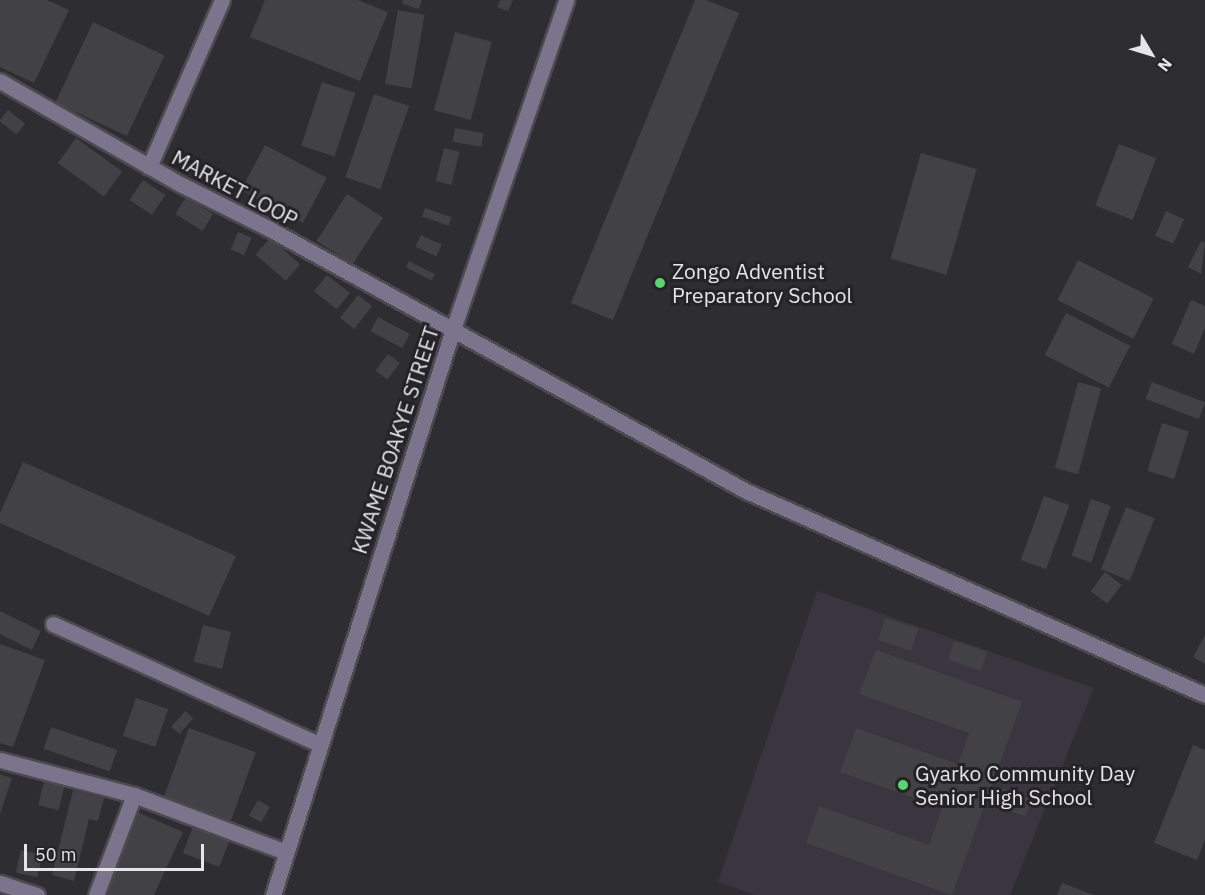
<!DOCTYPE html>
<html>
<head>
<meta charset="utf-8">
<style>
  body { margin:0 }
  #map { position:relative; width:1205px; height:895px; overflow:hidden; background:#2e2d31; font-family:"IBM Plex Sans",sans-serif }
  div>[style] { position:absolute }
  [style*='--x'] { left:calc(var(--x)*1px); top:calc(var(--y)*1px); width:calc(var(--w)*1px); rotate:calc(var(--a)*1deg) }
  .built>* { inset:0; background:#39363f }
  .building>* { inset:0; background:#424145; transform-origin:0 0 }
  .roads { filter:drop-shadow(2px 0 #4b4b4e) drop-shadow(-2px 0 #4b4b4e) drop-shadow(0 2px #4b4b4e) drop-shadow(0 -2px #4b4b4e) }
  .minor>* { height:15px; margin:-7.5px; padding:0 7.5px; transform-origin:7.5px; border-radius:7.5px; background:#7a748d }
  .dots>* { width:16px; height:16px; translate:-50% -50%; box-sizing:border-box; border:3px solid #242327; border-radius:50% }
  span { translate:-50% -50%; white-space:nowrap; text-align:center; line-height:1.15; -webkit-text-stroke:6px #242327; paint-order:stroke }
  .street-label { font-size:21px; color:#e6e6e9 }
  .poi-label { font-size:21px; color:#e6e6e9 }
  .left { translate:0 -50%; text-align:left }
  .north { position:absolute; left:1121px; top:24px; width:60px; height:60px; -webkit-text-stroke:4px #242327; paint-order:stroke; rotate:128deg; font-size:16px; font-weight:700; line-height:24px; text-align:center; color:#e6e6e9 }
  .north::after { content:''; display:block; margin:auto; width:21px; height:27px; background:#e6e6e9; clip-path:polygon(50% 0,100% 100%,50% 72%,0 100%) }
  .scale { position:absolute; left:24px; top:844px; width:180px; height:27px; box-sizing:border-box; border:3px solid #e6e6e9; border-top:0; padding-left:8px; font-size:18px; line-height:21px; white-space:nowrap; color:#e6e6e9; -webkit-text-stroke:4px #242327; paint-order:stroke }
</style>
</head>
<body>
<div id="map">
  <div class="built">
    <i style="clip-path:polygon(817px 591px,1094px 688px,1010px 895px,755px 895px,718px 882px)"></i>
  </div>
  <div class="building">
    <i style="clip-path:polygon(0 0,47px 0,69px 10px,34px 83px,0 67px)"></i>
    <i style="clip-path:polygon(265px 0,358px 0,388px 12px,360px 81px,250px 37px)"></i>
    <i style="clip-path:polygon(403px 0,422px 0,419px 9px,402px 4px)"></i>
    <i style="clip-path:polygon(500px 0,513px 0,508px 11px,497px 7px)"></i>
    <i style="clip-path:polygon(695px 0,706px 0,739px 13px,613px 320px,571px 303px)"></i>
    <i style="left:398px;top:10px;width:27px;height:75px;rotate:10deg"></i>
    <i style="left:93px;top:22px;width:79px;height:89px;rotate:25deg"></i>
    <i style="left:455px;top:32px;width:38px;height:81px;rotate:15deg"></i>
    <i style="left:322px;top:82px;width:35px;height:67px;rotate:18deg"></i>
    <i style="left:374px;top:94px;width:37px;height:88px;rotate:19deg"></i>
    <i style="left:8px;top:110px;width:22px;height:14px;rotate:39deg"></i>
    <i style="left:455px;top:128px;width:29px;height:14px;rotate:10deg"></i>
    <i style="left:76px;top:138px;width:57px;height:31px;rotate:36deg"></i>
    <i style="left:1119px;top:144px;width:40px;height:66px;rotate:21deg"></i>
    <i style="left:265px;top:145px;width:70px;height:51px;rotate:28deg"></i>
    <i style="left:444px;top:148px;width:16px;height:34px;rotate:14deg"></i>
    <i style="left:921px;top:153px;width:58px;height:110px;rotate:16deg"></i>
    <i style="left:143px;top:180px;width:27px;height:24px;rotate:34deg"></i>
    <i style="left:347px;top:194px;width:43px;height:56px;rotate:33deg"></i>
    <i style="left:186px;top:197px;width:32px;height:20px;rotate:32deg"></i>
    <i style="left:425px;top:208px;width:28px;height:9px;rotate:19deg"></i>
    <i style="left:1166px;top:211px;width:20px;height:27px;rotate:24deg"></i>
    <i style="left:238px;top:232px;width:15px;height:19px;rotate:23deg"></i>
    <i style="left:421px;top:235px;width:23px;height:13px;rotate:25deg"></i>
    <i style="left:270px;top:238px;width:40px;height:22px;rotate:41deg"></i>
    <i style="clip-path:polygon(1201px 241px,1205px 243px,1201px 274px,1188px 267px)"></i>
    <i style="left:1078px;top:260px;width:85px;height:45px;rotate:27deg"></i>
    <i style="left:409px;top:261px;width:29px;height:7px;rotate:27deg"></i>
    <i style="left:327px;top:275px;width:29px;height:21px;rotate:38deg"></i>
    <i style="left:358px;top:295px;width:18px;height:29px;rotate:38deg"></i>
    <i style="clip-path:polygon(1191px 300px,1205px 306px,1205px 328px,1194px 354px,1172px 344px)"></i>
    <i style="left:1066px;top:313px;width:72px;height:47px;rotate:27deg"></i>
    <i style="left:378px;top:317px;width:36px;height:16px;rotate:28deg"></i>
    <i style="left:388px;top:354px;width:15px;height:21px;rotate:37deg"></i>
    <i style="left:1078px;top:382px;width:24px;height:89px;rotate:15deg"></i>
    <i style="left:1152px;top:382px;width:57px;height:18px;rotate:21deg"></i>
    <i style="left:1162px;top:423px;width:28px;height:50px;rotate:17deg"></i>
    <i style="clip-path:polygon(23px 462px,236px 556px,209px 616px,0 523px,0 513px)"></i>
    <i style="left:1044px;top:496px;width:27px;height:68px;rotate:20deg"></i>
    <i style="left:1091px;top:499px;width:21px;height:60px;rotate:19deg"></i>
    <i style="left:1126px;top:507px;width:31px;height:67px;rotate:22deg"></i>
    <i style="left:1105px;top:572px;width:21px;height:24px;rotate:37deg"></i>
    <i style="clip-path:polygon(0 611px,41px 631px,32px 650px,0 634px)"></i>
    <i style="left:885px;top:618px;width:35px;height:23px;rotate:18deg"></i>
    <i style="left:203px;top:625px;width:29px;height:38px;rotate:14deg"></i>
    <i style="clip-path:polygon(1205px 635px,1205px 664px,1193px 657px)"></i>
    <i style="left:954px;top:641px;width:35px;height:20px;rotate:18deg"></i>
    <i style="clip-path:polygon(0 644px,45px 660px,13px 747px,0 743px)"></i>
    <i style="clip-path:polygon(876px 650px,1022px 702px,952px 895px,806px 843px,819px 806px,929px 845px,942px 808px,840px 772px,856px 728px,958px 764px,969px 733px,859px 694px)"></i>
    <i style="left:136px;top:698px;width:34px;height:40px;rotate:19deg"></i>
    <i style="left:185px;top:711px;width:11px;height:21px;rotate:41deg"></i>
    <i style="left:51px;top:727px;width:70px;height:23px;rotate:19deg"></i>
    <i style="left:189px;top:728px;width:71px;height:73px;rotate:20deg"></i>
    <i style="clip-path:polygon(1193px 745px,1205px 750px,1205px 840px,1197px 860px,1154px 843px)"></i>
    <i style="clip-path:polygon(0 774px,12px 778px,0 814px)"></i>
    <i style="left:44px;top:782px;width:21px;height:24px;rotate:14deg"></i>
    <i style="left:1002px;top:788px;width:32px;height:19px;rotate:20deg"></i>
    <i style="clip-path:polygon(73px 790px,104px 798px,98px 821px,89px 819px,74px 881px,52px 875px)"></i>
    <i style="left:258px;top:800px;width:14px;height:18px;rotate:30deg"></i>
    <i style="clip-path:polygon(137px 812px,183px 832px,154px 895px,100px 895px)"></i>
    <i style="left:194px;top:824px;width:39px;height:31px;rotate:21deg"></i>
    <i style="left:21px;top:850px;width:22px;height:23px;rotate:13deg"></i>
    <i style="clip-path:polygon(1062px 883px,1094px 895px,1057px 895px)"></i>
  </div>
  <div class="roads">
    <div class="minor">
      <i style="--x:0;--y:81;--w:207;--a:29.8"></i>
      <i style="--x:180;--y:184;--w:96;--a:26.6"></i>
      <i style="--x:266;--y:227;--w:548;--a:28.81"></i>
      <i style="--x:746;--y:491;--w:502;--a:23.96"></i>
      <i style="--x:149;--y:167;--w:182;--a:-66.4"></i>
      <i style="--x:53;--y:624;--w:292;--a:24.3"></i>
      <i style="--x:0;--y:760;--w:138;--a:14.6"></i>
      <i style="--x:134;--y:795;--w:162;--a:20.6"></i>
      <i style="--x:0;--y:883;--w:39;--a:18"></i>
      <i style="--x:96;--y:895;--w:107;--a:-69.2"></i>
      <i style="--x:273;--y:895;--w:591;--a:-72.36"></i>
      <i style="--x:452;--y:332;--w:351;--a:-71"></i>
    </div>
  </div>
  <div class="dots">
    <i style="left:660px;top:283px;background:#5ad56e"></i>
    <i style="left:903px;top:785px;background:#5ad56e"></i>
  </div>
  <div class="street-label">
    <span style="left:235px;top:188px;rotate:28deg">MARKET LOOP</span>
    <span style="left:395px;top:440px;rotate:-72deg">KWAME BOAKYE STREET</span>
  </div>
  <div class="poi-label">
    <span class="left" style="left:672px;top:283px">Zongo Adventist<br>Preparatory School</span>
    <span class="left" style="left:915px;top:785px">Gyarko Community Day<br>Senior High School</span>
  </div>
  <div class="north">N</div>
  <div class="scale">50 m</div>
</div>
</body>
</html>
